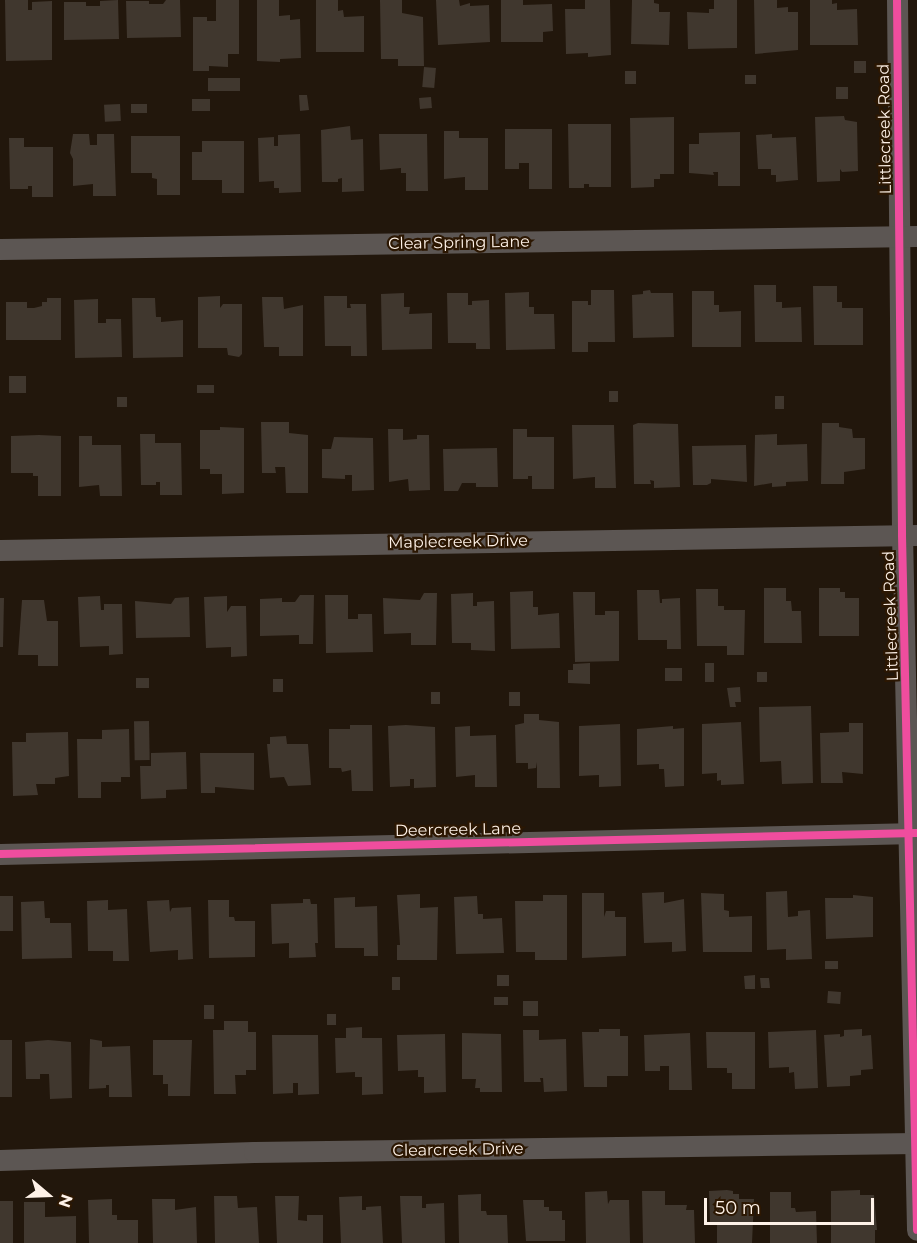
<!DOCTYPE html>
<html>
<head>
<meta charset="utf-8">
<style>
  body { margin:0 }
  #map { position:relative; width:917px; height:1243px; overflow:hidden; background:#22170c; font-family:Montserrat,sans-serif }
  div>[style] { position:absolute }
  [style*='--x'] { left:calc(var(--x)*1px); top:calc(var(--y)*1px); width:calc(var(--w)*1px); rotate:calc(var(--a)*1deg) }
  .building>* { inset:0; background:#40372e; transform-origin:0 0 }
  .minor>* { height:21px; margin:-10.5px; padding:0 10.5px; transform-origin:10.5px; border-radius:10.5px; background:#5c5653 }
  .cycleway>* { height:8px; margin:-4px; padding:0 4px; transform-origin:4px; border-radius:4px; background:#ef4d9e }
  span { translate:-50% -50%; white-space:nowrap; text-align:center; line-height:1.15; -webkit-text-stroke:4.5px #2c1702; paint-order:stroke }
  .street-label { font-size:16px; color:#fef2e8 }
  .north { position:absolute; left:18px; top:1165px; width:60px; height:60px; -webkit-text-stroke:4px #2c1702; paint-order:stroke; rotate:109deg; font-size:16px; font-weight:700; line-height:24px; text-align:center; color:#fef2e8 }
  .north::after { content:''; display:block; margin:auto; width:21px; height:27px; background:#fef2e8; clip-path:polygon(50% 0,100% 100%,50% 72%,0 100%) }
  .scale { position:absolute; left:704px; top:1198px; width:170px; height:27px; box-sizing:border-box; border:3px solid #fef2e8; border-top:0; padding-left:8px; font-size:18px; line-height:21px; white-space:nowrap; color:#fef2e8; -webkit-text-stroke:4px #2c1702; paint-order:stroke }
</style>
</head>
<body>
<div id="map">
  <div class="building">
    <i style="clip-path:polygon(5px 0,28px 0,28px 10px,32px 10px,32px 2px,52px 1px,52px 60px,6px 61px)"></i>
    <i style="clip-path:polygon(118px 0,119px 39px,64px 40px,64px 2px,86px 2px,86px 6px,100px 6px,100px 1px)"></i>
    <i style="clip-path:polygon(166px 0,180px 0,181px 37px,127px 38px,126px 1px,149px 1px,149px 4px,163px 4px)"></i>
    <i style="clip-path:polygon(216px 0,239px 0,239px 54px,228px 54px,228px 67px,209px 66px,209px 71px,193px 71px,193px 17px,207px 17px,207px 21px,216px 21px)"></i>
    <i style="clip-path:polygon(257px 0,279px 0,279px 16px,290px 15px,290px 20px,300px 19px,301px 58px,280px 59px,280px 62px,257px 61px)"></i>
    <i style="clip-path:polygon(316px 0,338px 0,338px 11px,343px 10px,344px 17px,364px 16px,364px 52px,316px 52px)"></i>
    <i style="clip-path:polygon(380px 0,402px 0,402px 13px,423px 17px,424px 66px,398px 66px,398px 59px,381px 59px)"></i>
    <i style="clip-path:polygon(436px 0,459px 0,460px 6px,470px 3px,470px 6px,489px 5px,490px 42px,438px 45px)"></i>
    <i style="clip-path:polygon(501px 0,523px 0,523px 5px,552px 4px,553px 31px,543px 32px,543px 42px,501px 42px)"></i>
    <i style="clip-path:polygon(585px 0,610px 0,611px 55px,588px 57px,588px 53px,566px 54px,565px 9px,585px 9px)"></i>
    <i style="clip-path:polygon(632px 0,654px 0,654px 3px,659px 4px,659px 12px,670px 12px,669px 45px,631px 44px)"></i>
    <i style="clip-path:polygon(714px 0,737px 0,737px 48px,688px 49px,687px 12px,709px 13px,709px 9px,714px 9px)"></i>
    <i style="clip-path:polygon(754px 0,777px 0,777px 8px,788px 7px,788px 12px,798px 12px,798px 50px,755px 54px)"></i>
    <i style="clip-path:polygon(810px 0,832px 0,832px 4px,837px 3px,837px 10px,857px 9px,858px 45px,810px 45px)"></i>
    <i style="left:854px;top:61px;width:12px;height:12px"></i>
    <i style="left:424px;top:67px;width:12px;height:20px;rotate:5deg"></i>
    <i style="left:625px;top:71px;width:11px;height:13px"></i>
    <i style="left:745px;top:75px;width:11px;height:9px"></i>
    <i style="left:208px;top:78px;width:32px;height:13px"></i>
    <i style="left:836px;top:87px;width:12px;height:12px"></i>
    <i style="clip-path:polygon(299px 95px,307px 95px,309px 110px,300px 111px)"></i>
    <i style="left:431px;top:97px;width:11px;height:12px;rotate:85deg"></i>
    <i style="left:192px;top:99px;width:18px;height:12px"></i>
    <i style="left:120px;top:104px;width:17px;height:16px;rotate:87deg"></i>
    <i style="left:147px;top:104px;width:9px;height:16px;rotate:90deg"></i>
    <i style="clip-path:polygon(844px 116px,845px 120px,857px 122px,858px 171px,842px 172px,840px 169px,840px 181px,817px 182px,815px 117px)"></i>
    <i style="clip-path:polygon(674px 117px,674px 174px,660px 174px,660px 179px,654px 179px,654px 187px,631px 188px,630px 118px)"></i>
    <i style="clip-path:polygon(568px 124px,611px 124px,611px 187px,589px 187px,589px 184px,584px 184px,584px 188px,569px 188px)"></i>
    <i style="clip-path:polygon(350px 126px,351px 140px,363px 139px,364px 191px,342px 192px,342px 178px,338px 179px,338px 182px,322px 182px,321px 130px)"></i>
    <i style="clip-path:polygon(505px 129px,552px 129px,552px 189px,529px 189px,529px 163px,519px 163px,519px 169px,505px 169px)"></i>
    <i style="clip-path:polygon(444px 131px,459px 131px,459px 138px,488px 138px,488px 190px,465px 190px,465px 177px,444px 179px)"></i>
    <i style="clip-path:polygon(740px 132px,740px 186px,718px 186px,718px 172px,713px 172px,714px 175px,689px 173px,689px 144px,699px 144px,699px 133px)"></i>
    <i style="clip-path:polygon(73px 134px,89px 134px,90px 145px,97px 145px,97px 134px,114px 134px,116px 196px,93px 196px,93px 184px,73px 186px,73px 159px,70px 153px)"></i>
    <i style="clip-path:polygon(300px 134px,301px 192px,279px 193px,279px 188px,274px 188px,274px 181px,259px 182px,258px 138px,274px 137px,274px 146px,278px 146px,278px 135px)"></i>
    <i style="clip-path:polygon(379px 134px,427px 134px,428px 191px,406px 191px,406px 173px,401px 173px,401px 168px,380px 170px)"></i>
    <i style="clip-path:polygon(772px 134px,772px 138px,796px 137px,798px 180px,776px 182px,776px 175px,771px 175px,771px 169px,758px 169px,756px 135px)"></i>
    <i style="clip-path:polygon(131px 136px,180px 136px,180px 195px,157px 195px,157px 179px,152px 178px,152px 173px,131px 173px)"></i>
    <i style="clip-path:polygon(9px 138px,24px 138px,24px 147px,53px 147px,53px 197px,32px 197px,32px 186px,28px 186px,28px 189px,10px 189px)"></i>
    <i style="clip-path:polygon(202px 141px,244px 141px,244px 193px,222px 193px,222px 180px,192px 180px,192px 152px,202px 152px)"></i>
    <i style="clip-path:polygon(754px 285px,776px 285px,776px 302px,782px 302px,782px 308px,801px 307px,802px 342px,755px 342px)"></i>
    <i style="clip-path:polygon(813px 286px,837px 286px,837px 302px,842px 302px,842px 308px,863px 308px,863px 345px,814px 345px)"></i>
    <i style="clip-path:polygon(591px 290px,614px 290px,615px 342px,588px 342px,588px 352px,572px 352px,572px 301px,588px 301px,588px 305px,591px 305px)"></i>
    <i style="clip-path:polygon(650px 290px,651px 293px,673px 293px,674px 337px,633px 338px,632px 295px,643px 294px,643px 291px)"></i>
    <i style="clip-path:polygon(692px 291px,714px 291px,714px 305px,719px 305px,719px 312px,741px 311px,741px 347px,692px 347px)"></i>
    <i style="clip-path:polygon(529px 292px,529px 307px,534px 307px,534px 314px,554px 314px,555px 349px,506px 350px,505px 293px)"></i>
    <i style="clip-path:polygon(404px 293px,404px 307px,410px 307px,409px 314px,432px 313px,432px 349px,382px 350px,381px 294px)"></i>
    <i style="clip-path:polygon(447px 293px,468px 293px,468px 305px,472px 305px,472px 301px,489px 300px,490px 349px,476px 349px,476px 343px,448px 343px)"></i>
    <i style="clip-path:polygon(220px 296px,220px 308px,223px 304px,242px 304px,242px 354px,239px 357px,228px 355px,227px 348px,198px 348px,198px 297px)"></i>
    <i style="clip-path:polygon(324px 296px,347px 296px,347px 308px,351px 308px,350px 304px,366px 304px,367px 356px,351px 356px,351px 346px,325px 346px)"></i>
    <i style="clip-path:polygon(262px 297px,283px 297px,284px 309px,303px 305px,303px 356px,279px 356px,279px 347px,264px 347px)"></i>
    <i style="clip-path:polygon(47px 298px,61px 298px,61px 340px,6px 340px,6px 302px,27px 302px,27px 308px,34px 308px,42px 306px,42px 302px,47px 302px)"></i>
    <i style="clip-path:polygon(132px 298px,155px 298px,156px 317px,161px 317px,161px 322px,183px 320px,183px 357px,133px 358px)"></i>
    <i style="clip-path:polygon(98px 299px,98px 323px,106px 323px,106px 319px,121px 319px,122px 357px,75px 358px,74px 300px)"></i>
    <i style="left:9px;top:376px;width:17px;height:17px"></i>
    <i style="left:214px;top:385px;width:8px;height:17px;rotate:90deg"></i>
    <i style="left:609px;top:391px;width:9px;height:11px"></i>
    <i style="left:775px;top:396px;width:9px;height:13px"></i>
    <i style="left:117px;top:397px;width:10px;height:10px"></i>
    <i style="clip-path:polygon(261px 422px,289px 422px,289px 433px,308px 435px,308px 493px,286px 493px,285px 467px,275px 467px,276px 473px,262px 473px)"></i>
    <i style="clip-path:polygon(638px 423px,678px 424px,680px 487px,654px 488px,654px 481px,650px 480px,651px 484px,634px 484px,633px 425px)"></i>
    <i style="clip-path:polygon(822px 423px,839px 423px,839px 427px,852px 429px,853px 438px,865px 438px,865px 469px,844px 472px,844px 484px,821px 484px)"></i>
    <i style="clip-path:polygon(572px 425px,614px 425px,616px 488px,595px 488px,595px 477px,573px 479px)"></i>
    <i style="clip-path:polygon(220px 427px,244px 428px,244px 493px,222px 494px,222px 474px,210px 474px,210px 469px,200px 469px,200px 430px,220px 430px)"></i>
    <i style="clip-path:polygon(388px 429px,403px 429px,403px 440px,417px 439px,417px 435px,429px 435px,430px 490px,409px 491px,408px 479px,389px 482px)"></i>
    <i style="clip-path:polygon(513px 429px,527px 429px,527px 437px,554px 437px,554px 489px,532px 489px,532px 476px,528px 476px,528px 479px,513px 479px)"></i>
    <i style="clip-path:polygon(140px 434px,155px 434px,155px 443px,181px 443px,182px 495px,160px 495px,160px 482px,156px 482px,156px 485px,141px 485px)"></i>
    <i style="clip-path:polygon(777px 434px,777px 445px,807px 444px,808px 481px,786px 482px,786px 486px,772px 487px,772px 483px,754px 486px,755px 435px)"></i>
    <i style="clip-path:polygon(39px 435px,61px 436px,61px 496px,38px 496px,38px 476px,33px 476px,33px 473px,11px 473px,11px 436px)"></i>
    <i style="clip-path:polygon(79px 436px,92px 436px,92px 445px,121px 445px,122px 496px,100px 496px,99px 485px,79px 487px)"></i>
    <i style="clip-path:polygon(334px 437px,373px 438px,374px 490px,352px 491px,352px 475px,345px 475px,345px 479px,322px 478px,322px 449px,331px 449px)"></i>
    <i style="clip-path:polygon(746px 445px,747px 482px,711px 479px,711px 483px,707px 485px,693px 485px,692px 446px)"></i>
    <i style="clip-path:polygon(497px 448px,498px 487px,476px 487px,476px 483px,462px 483px,458px 491px,444px 491px,443px 449px)"></i>
    <i style="clip-path:polygon(764px 588px,786px 588px,786px 601px,791px 601px,792px 611px,801px 611px,802px 643px,764px 643px)"></i>
    <i style="clip-path:polygon(819px 588px,840px 588px,840px 592px,845px 592px,845px 598px,859px 598px,859px 636px,819px 636px)"></i>
    <i style="clip-path:polygon(696px 589px,718px 589px,718px 606px,724px 606px,724px 610px,745px 610px,744px 655px,727px 655px,727px 646px,697px 646px)"></i>
    <i style="clip-path:polygon(637px 590px,659px 590px,660px 603px,662px 603px,662px 599px,680px 598px,681px 649px,667px 649px,667px 640px,638px 640px)"></i>
    <i style="clip-path:polygon(533px 591px,533px 607px,538px 607px,538px 615px,559px 613px,560px 648px,511px 649px,510px 592px)"></i>
    <i style="clip-path:polygon(573px 592px,595px 592px,595px 615px,605px 615px,605px 611px,619px 611px,619px 661px,575px 662px)"></i>
    <i style="clip-path:polygon(424px 593px,437px 593px,436px 645px,411px 645px,411px 633px,384px 634px,383px 598px,420px 600px)"></i>
    <i style="clip-path:polygon(473px 593px,473px 606px,477px 606px,477px 602px,494px 601px,495px 651px,471px 650px,471px 643px,452px 643px,451px 594px)"></i>
    <i style="clip-path:polygon(300px 595px,314px 595px,313px 644px,299px 644px,299px 635px,260px 636px,260px 599px,282px 598px,282px 602px,295px 602px)"></i>
    <i style="clip-path:polygon(325px 595px,348px 595px,348px 619px,358px 619px,358px 614px,372px 614px,373px 652px,326px 653px)"></i>
    <i style="clip-path:polygon(100px 596px,101px 610px,104px 610px,104px 604px,122px 604px,123px 654px,109px 655px,109px 646px,80px 647px,78px 597px)"></i>
    <i style="clip-path:polygon(227px 596px,227px 612px,231px 606px,246px 606px,247px 656px,231px 657px,231px 647px,206px 648px,204px 597px)"></i>
    <i style="clip-path:polygon(189px 597px,190px 637px,136px 638px,135px 601px,171px 604px,175px 598px)"></i>
    <i style="clip-path:polygon(0 598px,4px 598px,3px 647px,0 647px)"></i>
    <i style="clip-path:polygon(22px 600px,44px 600px,47px 621px,58px 621px,58px 666px,38px 666px,38px 655px,18px 655px)"></i>
    <i style="clip-path:polygon(590px 663px,590px 684px,568px 683px,568px 670px,573px 670px,573px 664px)"></i>
    <i style="left:705px;top:663px;width:9px;height:19px"></i>
    <i style="left:665px;top:668px;width:17px;height:13px"></i>
    <i style="left:757px;top:672px;width:10px;height:10px"></i>
    <i style="left:136px;top:678px;width:13px;height:10px"></i>
    <i style="left:273px;top:679px;width:10px;height:13px"></i>
    <i style="clip-path:polygon(740px 687px,741px 702px,735px 702px,736px 707px,730px 707px,727px 688px)"></i>
    <i style="left:431px;top:692px;width:9px;height:12px"></i>
    <i style="left:509px;top:692px;width:11px;height:14px"></i>
    <i style="clip-path:polygon(811px 706px,813px 783px,782px 784px,781px 761px,760px 762px,759px 707px)"></i>
    <i style="clip-path:polygon(524px 714px,539px 714px,539px 720px,559px 722px,560px 788px,537px 788px,537px 762px,536px 768px,528px 769px,528px 763px,516px 763px,515px 725px,524px 723px)"></i>
    <i style="left:149px;top:721px;width:39px;height:15px;rotate:89deg"></i>
    <i style="clip-path:polygon(741px 722px,744px 784px,721px 785px,721px 780px,717px 781px,717px 773px,702px 774px,702px 724px)"></i>
    <i style="clip-path:polygon(849px 723px,863px 723px,863px 774px,842px 772px,843px 783px,821px 783px,820px 733px,849px 732px)"></i>
    <i style="clip-path:polygon(620px 724px,621px 786px,599px 787px,599px 775px,579px 776px,579px 726px)"></i>
    <i style="clip-path:polygon(350px 725px,372px 725px,373px 791px,352px 791px,351px 770px,342px 772px,341px 768px,329px 768px,329px 729px,350px 729px)"></i>
    <i style="clip-path:polygon(406px 725px,435px 727px,436px 787px,414px 788px,414px 779px,410px 779px,410px 786px,390px 787px,388px 726px)"></i>
    <i style="clip-path:polygon(470px 726px,470px 736px,496px 735px,497px 787px,475px 787px,475px 775px,456px 777px,455px 727px)"></i>
    <i style="clip-path:polygon(673px 726px,673px 729px,684px 728px,684px 786px,665px 787px,664px 769px,659px 769px,659px 764px,637px 765px,637px 729px)"></i>
    <i style="clip-path:polygon(129px 729px,130px 777px,121px 777px,121px 782px,101px 782px,101px 798px,78px 798px,77px 739px,102px 739px,102px 730px)"></i>
    <i style="clip-path:polygon(68px 732px,69px 776px,55px 778px,55px 784px,36px 784px,38px 795px,13px 796px,12px 742px,26px 742px,26px 733px)"></i>
    <i style="clip-path:polygon(286px 736px,287px 744px,308px 744px,311px 785px,288px 786px,284px 777px,270px 778px,267px 744px,270px 744px,270px 737px)"></i>
    <i style="clip-path:polygon(186px 752px,187px 789px,166px 790px,166px 798px,141px 799px,140px 766px,151px 766px,151px 753px)"></i>
    <i style="clip-path:polygon(200px 753px,254px 753px,254px 790px,215px 787px,215px 793px,201px 793px)"></i>
    <i style="clip-path:polygon(787px 891px,788px 917px,798px 916px,798px 911px,810px 910px,812px 959px,786px 960px,786px 949px,767px 950px,766px 892px)"></i>
    <i style="clip-path:polygon(664px 892px,664px 903px,684px 899px,686px 951px,672px 952px,672px 942px,644px 943px,642px 893px)"></i>
    <i style="clip-path:polygon(582px 893px,604px 893px,604px 917px,606px 911px,615px 911px,615px 917px,626px 917px,626px 956px,582px 958px)"></i>
    <i style="clip-path:polygon(701px 893px,724px 894px,724px 910px,729px 911px,729px 917px,752px 916px,752px 952px,703px 952px)"></i>
    <i style="clip-path:polygon(420px 894px,420px 908px,438px 907px,437px 960px,397px 960px,397px 945px,400px 945px,397px 895px)"></i>
    <i style="clip-path:polygon(543px 895px,567px 895px,567px 960px,535px 960px,535px 952px,516px 952px,515px 901px,543px 901px)"></i>
    <i style="clip-path:polygon(853px 895px,873px 897px,873px 937px,826px 939px,825px 898px,853px 898px)"></i>
    <i style="left:0;top:896px;width:13px;height:35px"></i>
    <i style="clip-path:polygon(477px 896px,478px 914px,483px 914px,483px 919px,502px 918px,504px 953px,456px 954px,454px 897px)"></i>
    <i style="clip-path:polygon(355px 897px,355px 907px,377px 906px,378px 956px,364px 956px,364px 948px,335px 948px,334px 898px)"></i>
    <i style="clip-path:polygon(303px 899px,310px 899px,311px 904px,317px 904px,318px 943px,315px 943px,316px 957px,289px 958px,289px 943px,272px 944px,271px 904px,303px 903px)"></i>
    <i style="clip-path:polygon(108px 900px,108px 910px,127px 909px,129px 961px,113px 961px,113px 951px,88px 951px,87px 901px)"></i>
    <i style="clip-path:polygon(169px 900px,170px 912px,172px 908px,191px 907px,193px 959px,178px 960px,178px 950px,150px 952px,147px 901px)"></i>
    <i style="clip-path:polygon(208px 900px,229px 900px,229px 917px,234px 917px,235px 921px,255px 921px,255px 957px,209px 958px)"></i>
    <i style="clip-path:polygon(44px 901px,45px 918px,50px 918px,50px 923px,71px 923px,72px 958px,22px 959px,21px 902px)"></i>
    <i style="left:825px;top:961px;width:13px;height:8px"></i>
    <i style="left:497px;top:975px;width:12px;height:11px"></i>
    <i style="clip-path:polygon(755px 975px,755px 989px,745px 989px,744px 976px)"></i>
    <i style="left:392px;top:977px;width:8px;height:13px"></i>
    <i style="clip-path:polygon(760px 978px,769px 978px,770px 988px,761px 988px)"></i>
    <i style="left:828px;top:991px;width:13px;height:12px;rotate:4deg"></i>
    <i style="left:494px;top:997px;width:14px;height:8px"></i>
    <i style="left:523px;top:1001px;width:15px;height:15px"></i>
    <i style="left:204px;top:1005px;width:10px;height:14px"></i>
    <i style="left:327px;top:1014px;width:9px;height:11px"></i>
    <i style="clip-path:polygon(224px 1021px,248px 1021px,248px 1032px,256px 1032px,256px 1070px,246px 1070px,246px 1075px,235px 1075px,236px 1094px,214px 1094px,213px 1030px,224px 1030px)"></i>
    <i style="clip-path:polygon(362px 1027px,362px 1038px,382px 1038px,383px 1094px,362px 1095px,362px 1077px,355px 1077px,355px 1072px,336px 1073px,335px 1038px,346px 1038px,346px 1028px)"></i>
    <i style="clip-path:polygon(599px 1029px,620px 1029px,620px 1036px,628px 1036px,628px 1076px,607px 1076px,607px 1087px,584px 1087px,582px 1032px,599px 1032px)"></i>
    <i style="clip-path:polygon(862px 1029px,862px 1036px,871px 1035px,873px 1069px,861px 1070px,861px 1075px,850px 1076px,850px 1086px,827px 1087px,824px 1035px,840px 1034px,840px 1037px,844px 1036px,844px 1030px)"></i>
    <i style="clip-path:polygon(523px 1030px,539px 1030px,539px 1040px,566px 1039px,567px 1091px,544px 1092px,543px 1078px,540px 1078px,541px 1082px,524px 1082px)"></i>
    <i style="clip-path:polygon(816px 1030px,818px 1088px,795px 1089px,794px 1072px,789px 1073px,789px 1067px,769px 1068px,768px 1032px)"></i>
    <i style="clip-path:polygon(706px 1032px,755px 1032px,755px 1089px,732px 1089px,732px 1073px,727px 1073px,727px 1068px,707px 1068px)"></i>
    <i style="clip-path:polygon(462px 1033px,501px 1034px,502px 1092px,480px 1092px,480px 1088px,475px 1088px,476px 1079px,462px 1079px)"></i>
    <i style="clip-path:polygon(690px 1033px,692px 1090px,669px 1090px,669px 1066px,660px 1066px,660px 1071px,645px 1071px,644px 1035px)"></i>
    <i style="clip-path:polygon(445px 1034px,446px 1092px,424px 1093px,424px 1077px,418px 1077px,418px 1070px,398px 1071px,397px 1035px)"></i>
    <i style="clip-path:polygon(272px 1035px,318px 1035px,319px 1094px,298px 1095px,298px 1083px,293px 1083px,293px 1093px,273px 1094px)"></i>
    <i style="clip-path:polygon(90px 1039px,102px 1041px,102px 1047px,130px 1046px,132px 1097px,109px 1097px,109px 1085px,106px 1085px,106px 1088px,89px 1089px)"></i>
    <i style="left:0;top:1040px;width:12px;height:57px"></i>
    <i style="clip-path:polygon(48px 1040px,71px 1042px,72px 1098px,50px 1099px,49px 1074px,40px 1074px,40px 1079px,26px 1079px,25px 1042px)"></i>
    <i style="clip-path:polygon(153px 1040px,192px 1040px,190px 1096px,168px 1096px,168px 1084px,163px 1084px,163px 1075px,153px 1075px)"></i>
    <i style="clip-path:polygon(727px 1190px,733px 1191px,733px 1194px,739px 1194px,739px 1199px,754px 1199px,752px 1243px,717px 1243px,717px 1223px,710px 1223px,709px 1191px)"></i>
    <i style="clip-path:polygon(860px 1190px,860px 1195px,874px 1195px,877px 1230px,875px 1230px,875px 1243px,831px 1243px,831px 1191px)"></i>
    <i style="clip-path:polygon(607px 1191px,608px 1204px,610px 1200px,629px 1200px,630px 1243px,586px 1243px,585px 1192px)"></i>
    <i style="clip-path:polygon(642px 1191px,665px 1191px,665px 1205px,687px 1205px,686px 1210px,694px 1210px,695px 1243px,643px 1243px)"></i>
    <i style="clip-path:polygon(770px 1192px,791px 1192px,791px 1208px,795px 1208px,796px 1212px,816px 1211px,817px 1243px,770px 1243px)"></i>
    <i style="clip-path:polygon(481px 1194px,481px 1211px,486px 1211px,487px 1215px,507px 1215px,508px 1243px,459px 1243px,458px 1195px)"></i>
    <i style="clip-path:polygon(214px 1196px,237px 1196px,238px 1208px,257px 1207px,259px 1243px,215px 1243px)"></i>
    <i style="clip-path:polygon(275px 1196px,299px 1196px,298px 1220px,307px 1221px,307px 1215px,323px 1215px,323px 1243px,277px 1243px)"></i>
    <i style="clip-path:polygon(362px 1196px,362px 1210px,366px 1210px,366px 1207px,381px 1206px,383px 1243px,341px 1243px,339px 1197px)"></i>
    <i style="clip-path:polygon(400px 1196px,422px 1196px,422px 1208px,426px 1208px,426px 1204px,444px 1203px,445px 1243px,402px 1243px)"></i>
    <i style="clip-path:polygon(112px 1199px,112px 1215px,117px 1215px,117px 1220px,138px 1220px,138px 1243px,89px 1243px,88px 1200px)"></i>
    <i style="clip-path:polygon(152px 1199px,175px 1199px,175px 1210px,196px 1207px,197px 1243px,153px 1243px)"></i>
    <i style="clip-path:polygon(523px 1200px,544px 1200px,544px 1207px,549px 1207px,549px 1211px,562px 1211px,562px 1220px,565px 1220px,565px 1241px,526px 1241px)"></i>
    <i style="left:13px;top:1201px;width:42px;height:13px;rotate:90deg"></i>
    <i style="clip-path:polygon(24px 1202px,45px 1202px,45px 1217px,76px 1216px,76px 1243px,24px 1243px)"></i>
  </div>
  <div class="minor">
    <i style="--x:897;--y:0;--w:535;--a:89.46"></i>
    <i style="--x:902;--y:535;--w:695;--a:88.76"></i>
    <i style="--x:0;--y:249;--w:917;--a:-0.81"></i>
    <i style="--x:0;--y:550;--w:917;--a:-0.94"></i>
    <i style="--x:0;--y:854;--w:917;--a:-1.31"></i>
    <i style="--x:0;--y:1160;--w:254;--a:-1.8"></i>
    <i style="--x:254;--y:1152;--w:663;--a:-0.78"></i>
  </div>
  <div class="cycleway">
    <i style="--x:897;--y:0;--w:535;--a:89.46"></i>
    <i style="--x:902;--y:535;--w:695;--a:88.76"></i>
    <i style="--x:0;--y:854;--w:917;--a:-1.31"></i>
  </div>
  <div class="street-label">
    <span style="left:885px;top:129px;rotate:-91deg">Littlecreek Road</span>
    <span style="left:459px;top:243px;rotate:-1deg">Clear Spring Lane</span>
    <span style="left:458px;top:542px;rotate:-1deg">Maplecreek Drive</span>
    <span style="left:891px;top:616px;rotate:-92deg">Littlecreek Road</span>
    <span style="left:458px;top:830px;rotate:-1deg">Deercreek Lane</span>
    <span style="left:458px;top:1150px;rotate:-1deg">Clearcreek Drive</span>
  </div>
  <div class="north">N</div>
  <div class="scale">50 m</div>
</div>
</body>
</html>
